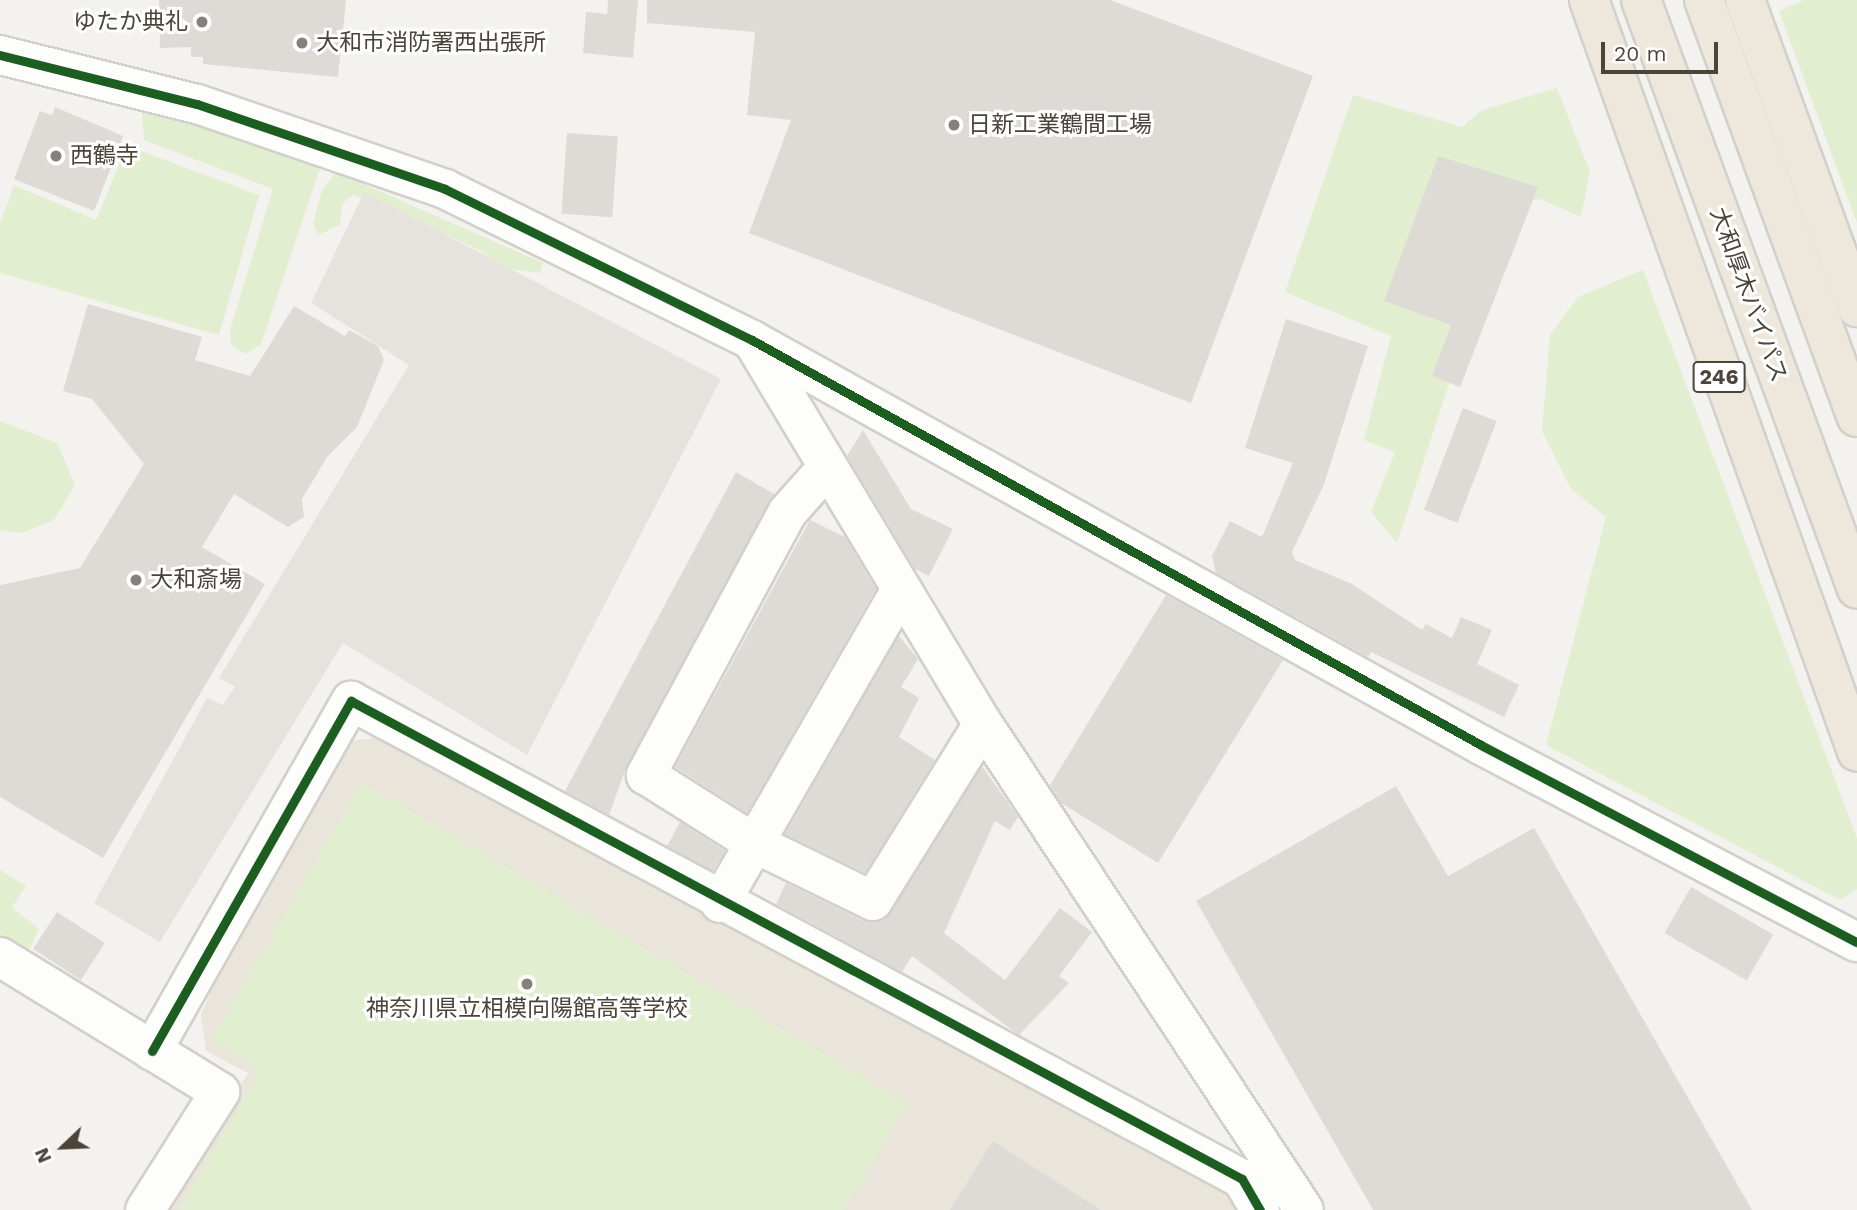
<!DOCTYPE html>
<html>
<head>
<meta charset="utf-8">
<style>
  body { margin:0 }
  #map { position:relative; width:1857px; height:1210px; overflow:hidden; background:#f4f2ee; font-family:"Work Sans","Noto Sans JP",sans-serif }
  div>[style] { position:absolute }
  [style*='--x'] { left:calc(var(--x)*1px); top:calc(var(--y)*1px); width:calc(var(--w)*1px); rotate:calc(var(--a)*1deg) }
  .education>* { inset:0; background:#eae5da }
  .green>* { inset:0; background:#e1eecf }
  .parking>* { inset:0; background:#e6e3df }
  .building>* { inset:0; background:#dedbd6; transform-origin:0 0 }
  .roads { filter:drop-shadow(2px 0 #d2d0cb) drop-shadow(-2px 0 #d2d0cb) drop-shadow(0 2px #d2d0cb) drop-shadow(0 -2px #d2d0cb) }
  .minor>* { height:38px; margin:-19px; padding:0 19px; transform-origin:19px; border-radius:19px; background:#fdfdfc }
  .highway>* { height:38px; margin:-19px; padding:0 19px; transform-origin:19px; border-radius:19px; background:#ede8db }
  .cycleway>* { height:9px; margin:-4.5px; padding:0 4.5px; transform-origin:4.5px; border-radius:4.5px; background:#1b5e20 }
  .dots>* { width:19px; height:19px; translate:-50% -50%; box-sizing:border-box; border:4px solid #fff; border-radius:50% }
  span { translate:-50% -50%; white-space:nowrap; text-align:center; line-height:1.15; -webkit-text-stroke:6px #fff; paint-order:stroke }
  .shield-label span { padding:2px 5px; background:#fff; border:2px solid; border-radius:5px; -webkit-text-stroke-width:0 }
  .shield-label { font-size:21px; color:#4b4439; font-weight:700 }
  .poi-label { font-size:23px; color:#4b4439 }
  .right { translate:-100% -50%; text-align:right }
  .left { translate:0 -50%; text-align:left }
  .street-label { font-size:23px; color:#4b4439 }
  .north { position:absolute; left:28px; top:1112px; width:70px; height:70px; -webkit-text-stroke:5px #fff; paint-order:stroke; rotate:247deg; font-size:19px; font-weight:700; line-height:28px; text-align:center; color:#4b4439 }
  .north::after { content:''; display:block; margin:auto; width:24px; height:32px; background:#4b4439; clip-path:polygon(50% 0,100% 100%,50% 72%,0 100%) }
  .scale { position:absolute; left:1601px; top:42px; width:117px; height:32px; box-sizing:border-box; border:4px solid #4b4439; border-top:0; padding-left:9px; font-size:21px; line-height:24px; white-space:nowrap; color:#4b4439; -webkit-text-stroke:5px #fff; paint-order:stroke }
</style>
</head>
<body>
<div id="map">
  <div class="education">
    <i style="clip-path:polygon(375px 738px,1233px 1194px,1243px 1210px,163px 1210px,248px 1073px,206px 1051px,201px 1015px,227px 953px,350px 741px)"></i>
  </div>
  <div class="green">
    <i style="clip-path:polygon(1804px 0,1857px 0,1857px 223px,1779px 11px)"></i>
    <i style="clip-path:polygon(1557px 88px,1590px 172px,1581px 217px,1540px 199px,1508px 203px,1397px 543px,1371px 512px,1395px 452px,1364px 440px,1391px 336px,1285px 292px,1353px 95px,1462px 127px,1482px 110px)"></i>
    <i style="clip-path:polygon(160px 110px,320px 168px,261px 344px,245px 354px,231px 345px,230px 330px,273px 189px,144px 140px,142px 111px)"></i>
    <i style="clip-path:polygon(127px 146px,259px 195px,219px 335px,0 273px,0 224px,14px 185px,96px 220px)"></i>
    <i style="clip-path:polygon(336px 172px,543px 263px,540px 273px,502px 268px,480px 250px,353px 195px,342px 204px,340px 225px,318px 235px,313px 223px,322px 190px)"></i>
    <i style="clip-path:polygon(1643px 270px,1857px 838px,1857px 889px,1840px 900px,1546px 745px,1606px 517px,1571px 489px,1542px 431px,1550px 335px,1578px 297px)"></i>
    <i style="clip-path:polygon(0 421px,57px 443px,75px 485px,54px 520px,22px 533px,0 530px)"></i>
    <i style="clip-path:polygon(362px 782px,907px 1103px,844px 1210px,179px 1210px,261px 1069px,211px 1040px)"></i>
    <i style="clip-path:polygon(0 870px,26px 886px,12px 907px,39px 929px,26px 956px,0 941px)"></i>
  </div>
  <div class="parking">
    <i style="clip-path:polygon(364px 192px,721px 379px,527px 755px,343px 643px,160px 942px,94px 903px,207px 698px,223px 705px,235px 687px,219px 678px,409px 365px,311px 303px)"></i>
  </div>
  <div class="building">
    <i style="clip-path:polygon(159px 0,346px 0,338px 77px,203px 64px,203px 57px,191px 57px,191px 47px,160px 48px)"></i>
    <i style="clip-path:polygon(608px 0,638px 0,633px 58px,583px 53px,586px 12px,607px 14px)"></i>
    <i style="clip-path:polygon(647px 0,1110px 0,1313px 76px,1191px 403px,749px 233px,791px 120px,747px 115px,755px 32px,647px 23px)"></i>
    <i style="clip-path:polygon(55px 107px,123px 136px,94px 211px,14px 179px,40px 111px,52px 115px)"></i>
    <i style="left:567px;top:133px;width:51px;height:81px;rotate:4deg"></i>
    <i style="clip-path:polygon(1438px 156px,1538px 187px,1460px 387px,1432px 376px,1451px 325px,1384px 301px)"></i>
    <i style="clip-path:polygon(88px 304px,202px 337px,195px 360px,250px 376px,294px 306px,345px 336px,349px 330px,378px 346px,384px 360px,357px 427px,327px 457px,302px 499px,304px 517px,288px 527px,234px 494px,202px 547px,265px 584px,103px 858px,0 797px,0 585px,80px 568px,144px 464px,92px 399px,63px 391px)"></i>
    <i style="clip-path:polygon(1286px 319px,1368px 346px,1324px 484px,1292px 552px,1295px 560px,1352px 584px,1422px 630px,1426px 624px,1452px 638px,1461px 617px,1492px 630px,1477px 664px,1519px 685px,1504px 717px,1371px 652px,1368px 657px,1216px 573px,1212px 556px,1230px 521px,1262px 537px,1293px 463px,1245px 448px)"></i>
    <i style="left:1463px;top:408px;width:36px;height:109px;rotate:21deg"></i>
    <i style="clip-path:polygon(863px 430px,911px 509px,953px 529px,929px 576px,915px 569px,847px 456px)"></i>
    <i style="clip-path:polygon(736px 472px,774px 494px,627px 765px,609px 815px,565px 791px)"></i>
    <i style="clip-path:polygon(810px 520px,845px 537px,876px 589px,747px 813px,675px 767px)"></i>
    <i style="clip-path:polygon(1166px 595px,1283px 660px,1158px 863px,1061px 803px,1050px 785px)"></i>
    <i style="clip-path:polygon(899px 636px,918px 659px,901px 687px,919px 698px,899px 737px,935px 760px,865px 873px,785px 834px)"></i>
    <i style="clip-path:polygon(982px 766px,1018px 817px,1010px 830px,995px 821px,944px 933px,1005px 980px,1060px 908px,1092px 932px,1059px 976px,1069px 983px,1019px 1035px,912px 956px,902px 972px,776px 904px,786px 883px,863px 921px,884px 920px)"></i>
    <i style="clip-path:polygon(1396px 786px,1448px 876px,1534px 828px,1752px 1210px,1373px 1210px,1196px 901px)"></i>
    <i style="clip-path:polygon(680px 822px,725px 851px,713px 871px,667px 846px)"></i>
    <i style="left:1691px;top:887px;width:95px;height:53px;rotate:30deg"></i>
    <i style="left:57px;top:912px;width:57px;height:44px;rotate:33deg"></i>
    <i style="clip-path:polygon(993px 1141px,1101px 1210px,950px 1210px)"></i>
  </div>
  <div class="roads">
    <div class="minor">
      <i style="--x:0;--y:55;--w:203;--a:14"></i>
      <i style="--x:197;--y:104;--w:262;--a:18.9"></i>
      <i style="--x:445;--y:189;--w:342;--a:26.2"></i>
      <i style="--x:752;--y:340;--w:834;--a:29.05"></i>
      <i style="--x:1481;--y:745;--w:424;--a:27.7"></i>
      <i style="--x:752;--y:340;--w:448;--a:59"></i>
      <i style="--x:983;--y:724;--w:582;--a:56.56"></i>
      <i style="--x:825;--y:470;--w:57;--a:131.5"></i>
      <i style="--x:787;--y:513;--w:298;--a:118.3"></i>
      <i style="--x:646;--y:775;--w:128;--a:32.2"></i>
      <i style="--x:754;--y:843;--w:132;--a:26"></i>
      <i style="--x:873;--y:901;--w:208;--a:-58.1"></i>
      <i style="--x:720;--y:903;--w:360;--a:-60"></i>
      <i style="--x:0;--y:957;--w:258;--a:31.5"></i>
      <i style="--x:220;--y:1092;--w:140;--a:122.4"></i>
      <i style="--x:152;--y:1051;--w:403;--a:-60.4"></i>
      <i style="--x:351;--y:701;--w:1011;--a:28.21"></i>
      <i style="--x:1242;--y:1179;--w:36;--a:60"></i>
    </div>
    <div class="highway">
      <i style="--x:1589;--y:0;--w:798;--a:70.38"></i>
      <i style="--x:1641;--y:0;--w:627;--a:69.86"></i>
      <i style="--x:1704;--y:0;--w:444;--a:69.9"></i>
      <i style="--x:1745;--y:0;--w:327;--a:70"></i>
    </div>
  </div>
  <div class="cycleway">
    <i style="--x:0;--y:55;--w:203;--a:14"></i>
    <i style="--x:197;--y:104;--w:262;--a:18.9"></i>
    <i style="--x:445;--y:189;--w:342;--a:26.2"></i>
    <i style="--x:752;--y:340;--w:834;--a:29.05"></i>
    <i style="--x:1481;--y:745;--w:424;--a:27.7"></i>
    <i style="--x:152;--y:1051;--w:403;--a:-60.4"></i>
    <i style="--x:351;--y:701;--w:1011;--a:28.21"></i>
    <i style="--x:1242;--y:1179;--w:36;--a:60"></i>
  </div>
  <div class="dots">
    <i style="left:202px;top:22px;background:#868178"></i>
    <i style="left:302px;top:43px;background:#868178"></i>
    <i style="left:954px;top:125px;background:#868178"></i>
    <i style="left:56px;top:156px;background:#868178"></i>
    <i style="left:136px;top:580px;background:#868178"></i>
    <i style="left:527px;top:984px;background:#868178"></i>
  </div>
  <div class="shield-label">
    <span style="left:1719px;top:377px">246</span>
  </div>
  <div class="poi-label">
    <span class="right" style="left:188px;top:22px">ゆたか典礼</span>
    <span class="left" style="left:316px;top:43px">大和市消防署西出張所</span>
    <span class="left" style="left:968px;top:125px">日新工業鶴間工場</span>
    <span class="left" style="left:70px;top:156px">西鶴寺</span>
    <span class="left" style="left:150px;top:580px">大和斎場</span>
    <span style="left:527px;top:1009px">神奈川県立相模向陽館高等学校</span>
  </div>
  <div class="street-label">
    <span style="left:1748px;top:295px;rotate:70deg">大和厚木バイパス</span>
  </div>
  <div class="north">N</div>
  <div class="scale">20 m</div>
</div>
</body>
</html>
